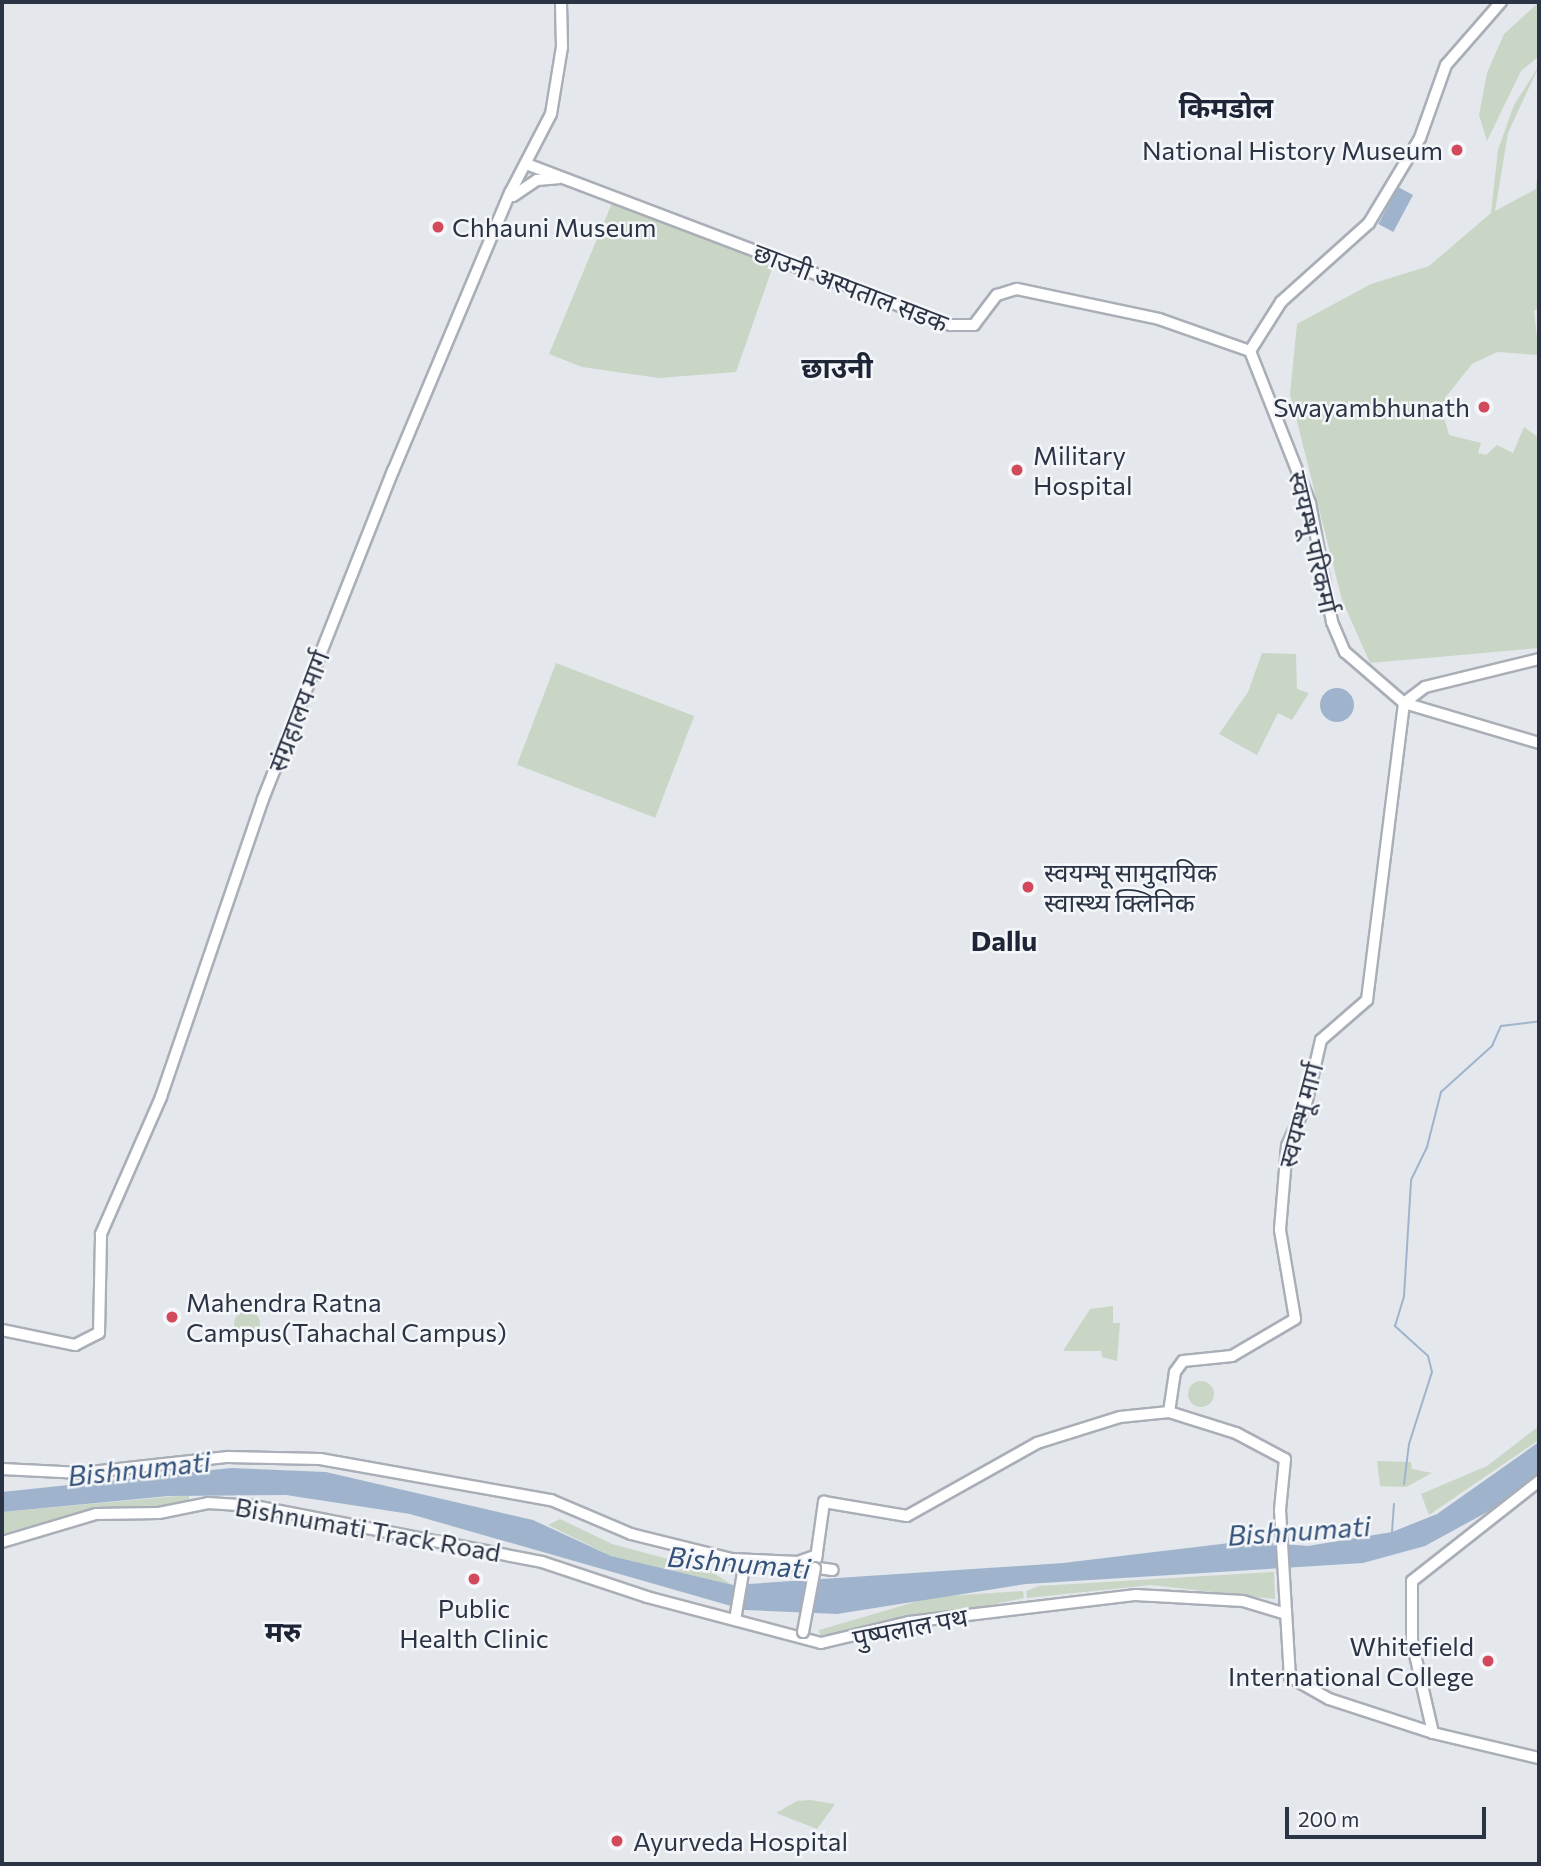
<!DOCTYPE html>
<html>
<head>
<meta charset="utf-8">
<style>
  body { margin:0 }
  #map { position:relative; width:1541px; height:1866px; overflow:hidden; background:#e4e7ec; font-family:Commissioner,"Noto Sans Devanagari",sans-serif }
  div>[style] { position:absolute }
  [style*='--x'] { left:calc(var(--x)*1px); top:calc(var(--y)*1px); width:calc(var(--w)*1px); rotate:calc(var(--a)*1deg) }
  .green>* { inset:0; background:#c9d6c5; transform-origin:0 0 }
  .round { border-radius:50% }
  .water>* { inset:0; background:#9fb4cc; transform-origin:0 0 }
  .stream>* { height:2px; margin:-1px; padding:0 1px; transform-origin:1px; border-radius:1px; background:#9fb4cc }
  .roads { filter:drop-shadow(2px 0 #a9aeb7) drop-shadow(-2px 0 #a9aeb7) drop-shadow(0 2px #a9aeb7) drop-shadow(0 -2px #a9aeb7) }
  .secondary>* { height:10px; margin:-5px; padding:0 5px; transform-origin:5px; border-radius:5px; background:#fff }
  .bridges { filter:drop-shadow(2px 0 #a9aeb7) drop-shadow(-2px 0 #a9aeb7) drop-shadow(0 2px #a9aeb7) drop-shadow(0 -2px #a9aeb7) }
  .secondary-bridge>* { height:10px; margin:-5px; padding:0 5px; transform-origin:5px; border-radius:5px; background:#fff }
  .dots>* { width:19px; height:19px; translate:-50% -50%; box-sizing:border-box; border:4px solid #f4f6f9; border-radius:50% }
  span { translate:-50% -50%; white-space:nowrap; text-align:center; line-height:1.15; -webkit-text-stroke:5px #f4f6f9; paint-order:stroke }
  .poi-label { font-size:26px; color:#2b3445 }
  .right { translate:-100% -50%; text-align:right }
  .left { translate:0 -50%; text-align:left }
  .street-label { font-size:26px; color:#2b3445 }
  .neighbourhood-label { font-size:28px; color:#1d2536; font-weight:700 }
  .water-label { font-size:28px; color:#34527a; font-style:italic }
  .frame { position:absolute; inset:0; border:4px solid #2b3445; pointer-events:none }
  .scale { position:absolute; left:1285px; top:1807px; width:201px; height:32px; box-sizing:border-box; border:4px solid #2b3445; border-top:0; padding-left:9px; font-size:21px; line-height:24px; white-space:nowrap; color:#2b3445; -webkit-text-stroke:5px #f4f6f9; paint-order:stroke }
</style>
</head>
<body>
<div id="map">
  <div class="green">
    <i style="clip-path:polygon(1539px 2px,1539px 56px,1521px 71px,1487px 141px,1479px 115px,1487px 73px,1504px 34px)"></i>
    <i style="clip-path:polygon(1539px 66px,1508px 133px,1495px 211px,1536px 189px,1539px 156px,1539px 307px,1534px 311px,1539px 355px,1497px 352px,1472px 364px,1445px 398px,1444px 417px,1449px 435px,1481px 443px,1478px 453px,1486px 455px,1497px 445px,1513px 453px,1524px 427px,1539px 438px,1539px 648px,1370px 663px,1342px 600px,1290px 394px,1297px 324px,1371px 284px,1429px 266px,1491px 213px,1498px 150px,1514px 105px)"></i>
    <i style="clip-path:polygon(612px 203px,774px 263px,736px 372px,659px 378px,582px 367px,549px 354px)"></i>
    <i style="clip-path:polygon(1262px 653px,1296px 654px,1297px 689px,1309px 693px,1292px 720px,1278px 713px,1257px 755px,1219px 734px,1248px 692px)"></i>
    <i style="left:556px;top:663px;width:148px;height:109px;rotate:21deg"></i>
    <i style="clip-path:polygon(1113px 1306px,1113px 1323px,1120px 1323px,1117px 1361px,1102px 1357px,1101px 1351px,1063px 1351px,1090px 1309px)"></i>
    <i class="round" style="left:234px;top:1311px;width:26px;height:26px"></i>
    <i class="round" style="left:1188px;top:1381px;width:26px;height:26px"></i>
    <i style="clip-path:polygon(1539px 1426px,1539px 1440px,1429px 1515px,1421px 1494px,1487px 1466px)"></i>
    <i style="clip-path:polygon(1377px 1461px,1411px 1462px,1412px 1469px,1432px 1473px,1406px 1487px,1380px 1486px)"></i>
    <i style="clip-path:polygon(189px 1495px,189px 1503px,179px 1506px,89px 1510px,2px 1534px,2px 1512px)"></i>
    <i style="clip-path:polygon(560px 1519px,612px 1544px,709px 1570px,732px 1585px,611px 1556px,548px 1525px)"></i>
    <i style="clip-path:polygon(1274px 1572px,1275px 1599px,1151px 1585px,1027px 1598px,1026px 1591px,1039px 1586px)"></i>
    <i style="clip-path:polygon(1023px 1591px,1024px 1598px,879px 1628px,820px 1635px,819px 1630px,932px 1597px)"></i>
    <i style="clip-path:polygon(797px 1801px,810px 1800px,835px 1804px,817px 1829px,776px 1813px)"></i>
  </div>
  <div class="water">
    <i style="left:1398px;top:187px;width:17px;height:42px;rotate:28deg"></i>
    <i class="round" style="left:1320px;top:688px;width:34px;height:34px"></i>
    <i style="clip-path:polygon(1539px 1442px,1539px 1473px,1500px 1505px,1425px 1546px,1363px 1563px,1026px 1584px,837px 1614px,745px 1610px,410px 1514px,286px 1495px,169px 1496px,2px 1512px,2px 1492px,231px 1468px,326px 1472px,533px 1520px,611px 1556px,733px 1585px,1063px 1563px,1246px 1541px,1308px 1546px,1392px 1532px,1437px 1514px)"></i>
  </div>
  <div class="stream">
    <i style="--x:1404;--y:1484;--w:40;--a:-82.9"></i>
    <i style="--x:1409;--y:1444;--w:76;--a:-72.3"></i>
    <i style="--x:1432;--y:1372;--w:16;--a:-104"></i>
    <i style="--x:1428;--y:1356;--w:45;--a:-137.7"></i>
    <i style="--x:1395;--y:1326;--w:31;--a:-73"></i>
    <i style="--x:1404;--y:1296;--w:116;--a:-86.5"></i>
    <i style="--x:1411;--y:1180;--w:37;--a:-64"></i>
    <i style="--x:1427;--y:1147;--w:57;--a:-75.7"></i>
    <i style="--x:1441;--y:1092;--w:69;--a:-42"></i>
    <i style="--x:1492;--y:1046;--w:22;--a:-66"></i>
    <i style="--x:1501;--y:1026;--w:38;--a:-7"></i>
    <i style="--x:1392;--y:1532;--w:28;--a:-86"></i>
  </div>
  <div class="roads">
    <div class="secondary">
      <i style="--x:1501;--y:2;--w:84;--a:131.1"></i>
      <i style="--x:1446;--y:65;--w:77;--a:109.6"></i>
      <i style="--x:1420;--y:138;--w:99;--a:121"></i>
      <i style="--x:1369;--y:223;--w:118;--a:138.1"></i>
      <i style="--x:1281;--y:302;--w:58;--a:122.3"></i>
      <i style="--x:1250;--y:351;--w:163;--a:68.5"></i>
      <i style="--x:1310;--y:503;--w:121;--a:79.5"></i>
      <i style="--x:1332;--y:622;--w:33;--a:67"></i>
      <i style="--x:1345;--y:652;--w:78;--a:40.8"></i>
      <i style="--x:1404;--y:703;--w:141;--a:16.5"></i>
      <i style="--x:529;--y:165;--w:451;--a:20.8"></i>
      <i style="--x:951;--y:325;--w:23;--a:0"></i>
      <i style="--x:974;--y:325;--w:38;--a:-53"></i>
      <i style="--x:997;--y:295;--w:21;--a:-17"></i>
      <i style="--x:1017;--y:289;--w:145;--a:11.9"></i>
      <i style="--x:1159;--y:319;--w:96;--a:19.4"></i>
      <i style="--x:513;--y:196;--w:29;--a:-34"></i>
      <i style="--x:537;--y:180;--w:21;--a:-5"></i>
      <i style="--x:1539;--y:659;--w:117;--a:166.2"></i>
      <i style="--x:1425;--y:687;--w:26;--a:143"></i>
      <i style="--x:1404;--y:703;--w:299;--a:97.1"></i>
      <i style="--x:1367;--y:1000;--w:61;--a:139"></i>
      <i style="--x:1321;--y:1040;--w:66;--a:103.2"></i>
      <i style="--x:1306;--y:1104;--w:46;--a:114.3"></i>
      <i style="--x:1287;--y:1146;--w:84;--a:94.8"></i>
      <i style="--x:1280;--y:1230;--w:90;--a:80.4"></i>
      <i style="--x:1295;--y:1319;--w:73;--a:149.6"></i>
      <i style="--x:1232;--y:1356;--w:49;--a:174.2"></i>
      <i style="--x:1183;--y:1361;--w:14;--a:126"></i>
      <i style="--x:1175;--y:1372;--w:40;--a:98.5"></i>
      <i style="--x:1169;--y:1412;--w:70;--a:17.4"></i>
      <i style="--x:1236;--y:1433;--w:55;--a:28"></i>
      <i style="--x:1285;--y:1459;--w:51;--a:95.6"></i>
      <i style="--x:1280;--y:1510;--w:167;--a:86.6"></i>
      <i style="--x:1290;--y:1677;--w:45;--a:29.4"></i>
      <i style="--x:1329;--y:1699;--w:109;--a:18.1"></i>
      <i style="--x:1433;--y:1733;--w:109;--a:13.3"></i>
      <i style="--x:2;--y:1330;--w:75;--a:11.6"></i>
      <i style="--x:75;--y:1345;--w:27;--a:-27"></i>
      <i style="--x:99;--y:1333;--w:99;--a:-88.8"></i>
      <i style="--x:101;--y:1234;--w:150;--a:-66.3"></i>
      <i style="--x:161;--y:1097;--w:315;--a:-71.1"></i>
      <i style="--x:263;--y:799;--w:353;--a:-68.4"></i>
      <i style="--x:393;--y:471;--w:302;--a:-67.2"></i>
      <i style="--x:510;--y:193;--w:89;--a:-62.6"></i>
      <i style="--x:551;--y:114;--w:68;--a:-80.7"></i>
      <i style="--x:562;--y:47;--w:45;--a:-91.3"></i>
      <i style="--x:2;--y:1469;--w:80;--a:2.9"></i>
      <i style="--x:82;--y:1473;--w:147;--a:-6.3"></i>
      <i style="--x:228;--y:1457;--w:92;--a:1.2"></i>
      <i style="--x:320;--y:1459;--w:235;--a:10.1"></i>
      <i style="--x:551;--y:1500;--w:87;--a:23"></i>
      <i style="--x:631;--y:1534;--w:104;--a:13.9"></i>
      <i style="--x:732;--y:1559;--w:66;--a:2.6"></i>
      <i style="--x:798;--y:1562;--w:20;--a:-20"></i>
      <i style="--x:2;--y:1542;--w:98;--a:-16.6"></i>
      <i style="--x:96;--y:1514;--w:63;--a:-0.9"></i>
      <i style="--x:159;--y:1513;--w:50;--a:-11.5"></i>
      <i style="--x:208;--y:1503;--w:46;--a:3.7"></i>
      <i style="--x:254;--y:1506;--w:293;--a:11"></i>
      <i style="--x:542;--y:1562;--w:111;--a:18.4"></i>
      <i style="--x:647;--y:1597;--w:180;--a:14.8"></i>
      <i style="--x:821;--y:1643;--w:90;--a:-13.4"></i>
      <i style="--x:909;--y:1622;--w:229;--a:-6.8"></i>
      <i style="--x:1136;--y:1595;--w:107;--a:3.2"></i>
      <i style="--x:1243;--y:1601;--w:45;--a:16.8"></i>
      <i style="--x:816;--y:1559;--w:58;--a:-82"></i>
      <i style="--x:824;--y:1502;--w:84;--a:9.6"></i>
      <i style="--x:907;--y:1516;--w:149;--a:-29.3"></i>
      <i style="--x:1037;--y:1443;--w:87;--a:-17.4"></i>
      <i style="--x:1120;--y:1417;--w:49;--a:-5.8"></i>
      <i style="--x:789;--y:1564;--w:44;--a:7.8"></i>
      <i style="--x:735;--y:1620;--w:60;--a:-80.4"></i>
      <i style="--x:1433;--y:1733;--w:94;--a:-102.9"></i>
      <i style="--x:1412;--y:1641;--w:60;--a:-90"></i>
      <i style="--x:1412;--y:1581;--w:162;--a:-38.2"></i>
    </div>
  </div>
  <div class="bridges">
    <div class="secondary-bridge">
      <i style="--x:803;--y:1632;--w:65;--a:-79.4"></i>
    </div>
  </div>
  <div class="dots">
    <i style="left:1457px;top:150px;background:#d1495b"></i>
    <i style="left:438px;top:227px;background:#d1495b"></i>
    <i style="left:1484px;top:407px;background:#d1495b"></i>
    <i style="left:1017px;top:470px;background:#d1495b"></i>
    <i style="left:1028px;top:887px;background:#d1495b"></i>
    <i style="left:172px;top:1317px;background:#d1495b"></i>
    <i style="left:474px;top:1579px;background:#d1495b"></i>
    <i style="left:1488px;top:1661px;background:#d1495b"></i>
    <i style="left:617px;top:1841px;background:#d1495b"></i>
  </div>
  <div class="poi-label">
    <span class="right" style="left:1443px;top:150px">National History Museum</span>
    <span class="left" style="left:452px;top:227px">Chhauni Museum</span>
    <span class="right" style="left:1470px;top:407px">Swayambhunath</span>
    <span class="left" style="left:1033px;top:470px">Military<br>Hospital</span>
    <span class="left" style="left:1044px;top:887px">स्वयम्भू सामुदायिक<br>स्वास्थ्य क्लिनिक</span>
    <span class="left" style="left:186px;top:1317px">Mahendra Ratna<br>Campus(Tahachal Campus)</span>
    <span style="left:474px;top:1623px">Public<br>Health Clinic</span>
    <span class="right" style="left:1474px;top:1661px">Whitefield<br>International College</span>
    <span class="left" style="left:633px;top:1841px">Ayurveda Hospital</span>
  </div>
  <div class="street-label">
    <span style="left:851px;top:287px;rotate:21deg">छाउनी अस्पताल सडक</span>
    <span style="left:1314px;top:542px;rotate:77deg">स्वयम्भू परिकर्मा</span>
    <span style="left:298px;top:711px;rotate:-69deg">संग्रहालय मार्ग</span>
    <span style="left:1300px;top:1115px;rotate:-75deg">स्वयम्भू मार्ग</span>
    <span style="left:368px;top:1529px;rotate:10deg">Bishnumati Track Road</span>
    <span style="left:910px;top:1627px;rotate:-11deg">पुष्पलाल पथ</span>
  </div>
  <div class="neighbourhood-label">
    <span style="left:1226px;top:107px">किमडोल</span>
    <span style="left:837px;top:367px">छाउनी</span>
    <span style="left:1004px;top:940px">Dallu</span>
    <span style="left:283px;top:1631px">मरु</span>
  </div>
  <div class="water-label">
    <span style="left:139px;top:1468px;rotate:-6deg">Bishnumati</span>
    <span style="left:1299px;top:1530px;rotate:-4deg">Bishnumati</span>
    <span style="left:739px;top:1562px;rotate:5deg">Bishnumati</span>
  </div>
  <div class="frame"></div>
  <div class="scale">200 m</div>
</div>
</body>
</html>
